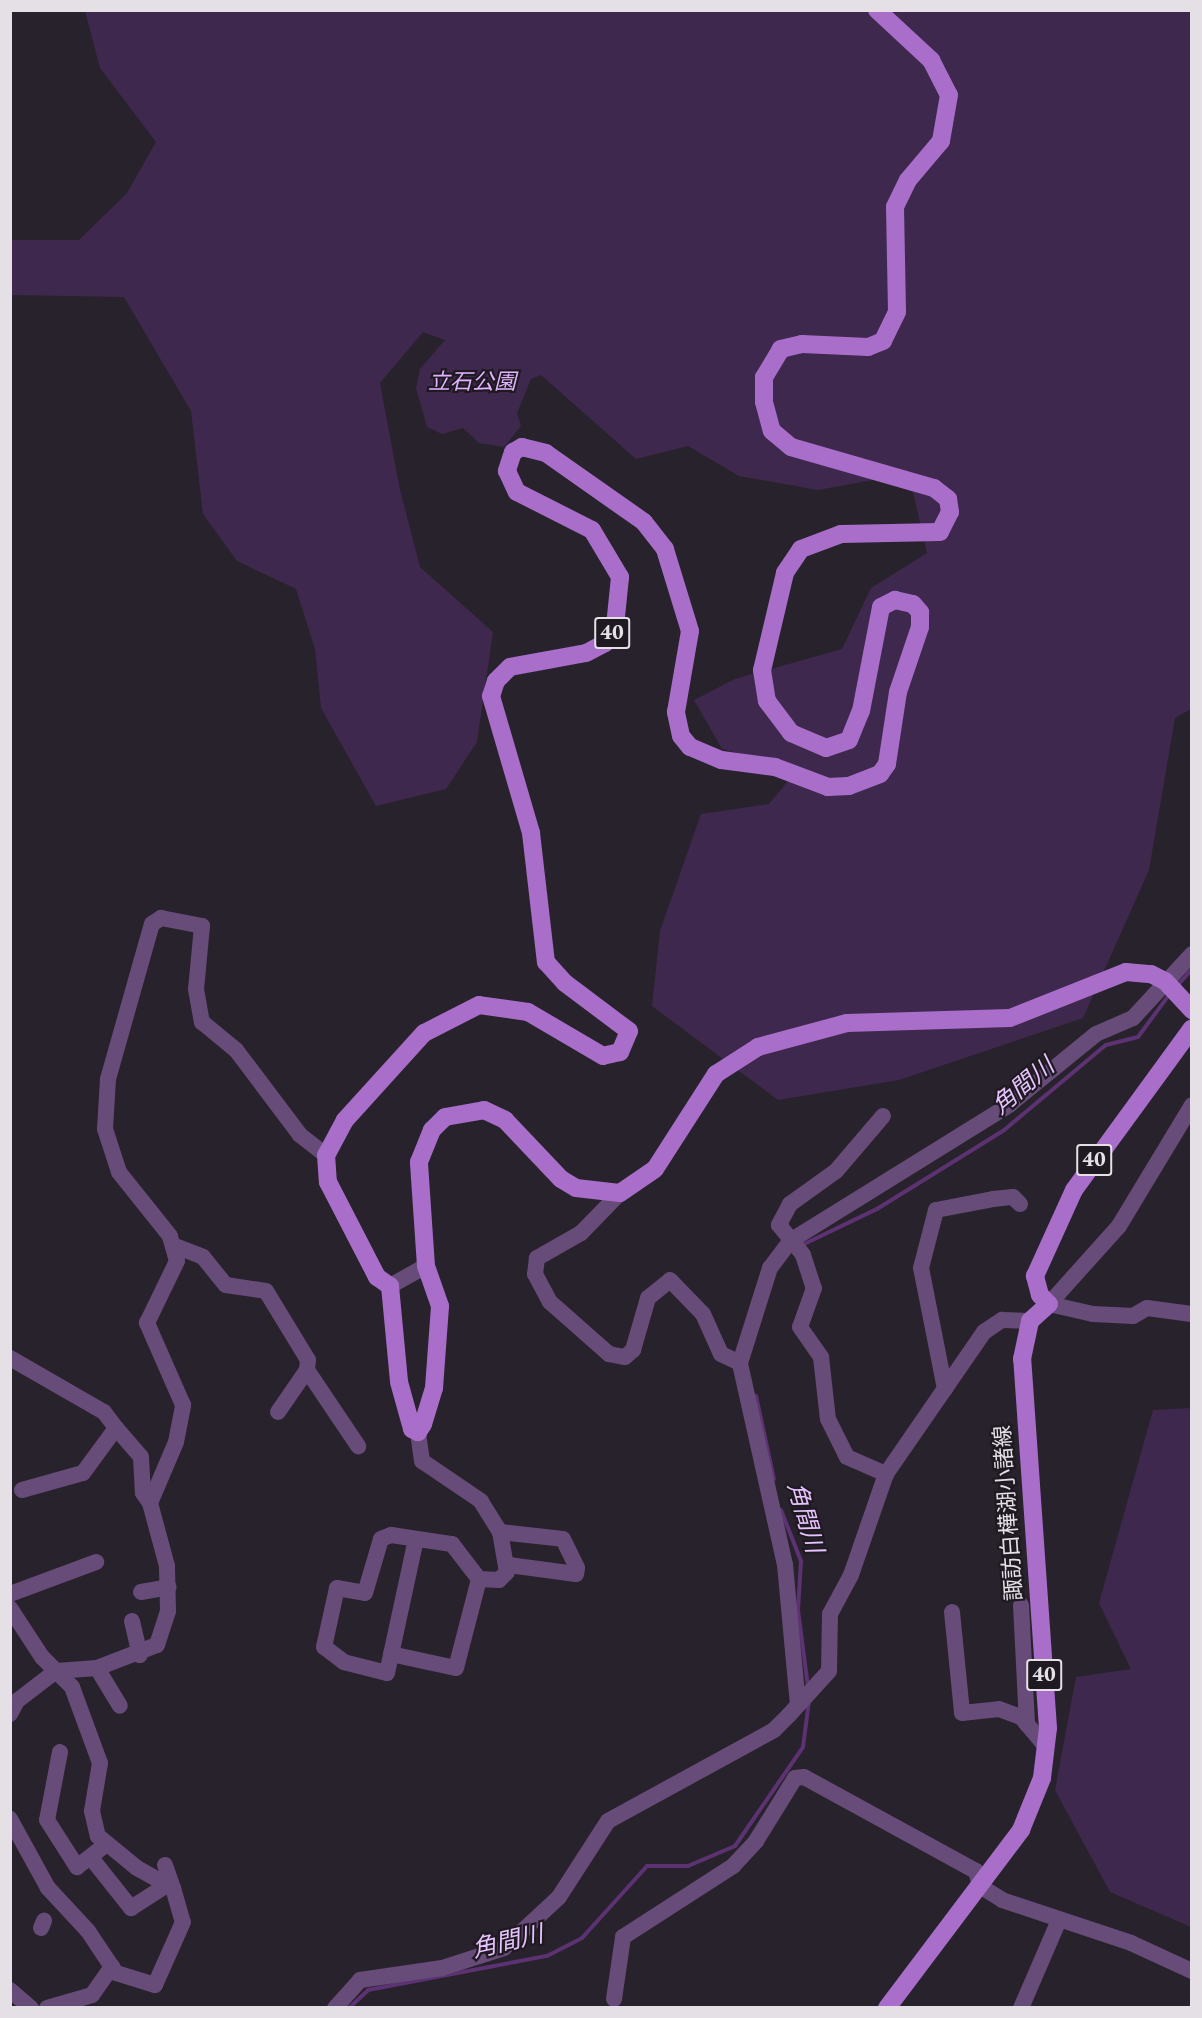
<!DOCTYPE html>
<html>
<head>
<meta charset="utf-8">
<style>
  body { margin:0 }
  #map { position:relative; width:1202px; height:2018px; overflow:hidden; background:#28222c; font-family:Spectral,"Noto Sans JP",serif }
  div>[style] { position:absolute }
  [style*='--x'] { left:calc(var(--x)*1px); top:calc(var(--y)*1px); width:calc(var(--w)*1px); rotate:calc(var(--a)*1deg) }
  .green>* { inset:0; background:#3f284d }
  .stream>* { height:4px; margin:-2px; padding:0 2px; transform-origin:2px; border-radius:2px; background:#5c3272 }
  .minor>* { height:16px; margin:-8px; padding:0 8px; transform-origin:8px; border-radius:8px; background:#674b78 }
  .major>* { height:18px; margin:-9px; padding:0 9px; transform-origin:9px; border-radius:9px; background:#a86eca }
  span { translate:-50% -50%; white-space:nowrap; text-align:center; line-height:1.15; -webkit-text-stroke:4.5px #1f1922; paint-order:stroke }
  .shield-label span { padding:2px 4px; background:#1f1922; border:2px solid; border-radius:4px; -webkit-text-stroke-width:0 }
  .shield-label { font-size:21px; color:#e4e0e6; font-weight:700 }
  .park-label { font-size:22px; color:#e1b3fe; font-style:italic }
  .street-label { font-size:22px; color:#e4e0e6 }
  .water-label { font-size:24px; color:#e6c3fc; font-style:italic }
  .frame { position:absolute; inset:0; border:12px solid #e4e0e6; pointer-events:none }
</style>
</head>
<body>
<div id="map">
  <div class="green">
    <i style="clip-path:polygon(85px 11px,1191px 11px,1191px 709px,1175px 718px,1149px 870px,1083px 1018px,899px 1080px,778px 1100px,652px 1006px,660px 931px,701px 814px,769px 804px,798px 769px,722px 749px,694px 700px,735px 679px,842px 649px,871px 588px,927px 553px,913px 492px,878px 479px,818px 490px,739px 476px,688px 446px,636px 459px,541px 375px,531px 379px,517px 413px,521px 426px,504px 447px,479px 443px,463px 428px,442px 434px,427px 427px,416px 388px,420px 369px,445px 340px,423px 332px,380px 383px,400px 490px,420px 567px,493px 632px,477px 742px,446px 789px,376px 806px,321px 708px,315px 649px,296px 589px,237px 561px,203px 514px,191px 411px,124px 297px,11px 295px,11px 240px,79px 240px,127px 193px,156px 142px,100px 68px)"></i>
    <i style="clip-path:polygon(1191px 1408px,1192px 1408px,1191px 1927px,1110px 1892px,1055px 1790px,1076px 1677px,1131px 1669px,1099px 1603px,1153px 1410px)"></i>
  </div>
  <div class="stream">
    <i style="--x:1176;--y:987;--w:24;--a:-48"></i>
    <i style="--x:800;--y:1246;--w:85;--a:-25.7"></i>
    <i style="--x:877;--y:1209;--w:148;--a:-31.8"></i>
    <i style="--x:1003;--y:1131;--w:134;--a:-39.9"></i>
    <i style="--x:1106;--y:1045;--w:33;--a:-14"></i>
    <i style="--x:1138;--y:1037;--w:52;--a:-53.6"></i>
    <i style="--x:756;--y:1396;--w:85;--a:77.8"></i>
    <i style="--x:781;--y:1510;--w:55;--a:68.6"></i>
    <i style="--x:801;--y:1561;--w:49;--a:93.5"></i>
    <i style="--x:798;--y:1610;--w:78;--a:82.6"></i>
    <i style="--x:349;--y:2008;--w:26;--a:-43"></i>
    <i style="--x:368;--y:1990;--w:182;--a:-10.8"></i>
    <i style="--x:547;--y:1956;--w:39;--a:-27"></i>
    <i style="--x:582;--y:1938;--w:97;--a:-47.9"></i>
    <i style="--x:647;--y:1866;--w:41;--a:0"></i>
    <i style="--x:688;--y:1866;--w:51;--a:-23.1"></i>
    <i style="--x:735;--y:1846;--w:120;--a:-55.5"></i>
    <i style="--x:803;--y:1747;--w:46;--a:-82.6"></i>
  </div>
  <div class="minor">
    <i style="--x:883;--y:1116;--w:72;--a:130.5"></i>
    <i style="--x:836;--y:1171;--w:57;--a:144.3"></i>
    <i style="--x:790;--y:1204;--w:24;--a:118"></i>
    <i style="--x:779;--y:1225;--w:38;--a:51"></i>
    <i style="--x:803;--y:1255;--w:35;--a:72"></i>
    <i style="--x:814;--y:1288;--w:41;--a:109.7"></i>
    <i style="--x:800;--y:1327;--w:37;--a:55"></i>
    <i style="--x:821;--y:1357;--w:62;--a:83.6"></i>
    <i style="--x:828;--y:1419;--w:42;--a:63.4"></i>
    <i style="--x:847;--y:1457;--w:43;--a:23.6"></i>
    <i style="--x:620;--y:1193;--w:56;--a:134.3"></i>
    <i style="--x:581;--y:1233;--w:51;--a:150.4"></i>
    <i style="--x:537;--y:1258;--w:16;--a:97"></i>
    <i style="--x:535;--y:1274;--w:32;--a:62"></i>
    <i style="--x:550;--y:1302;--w:79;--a:41.4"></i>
    <i style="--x:609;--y:1354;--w:16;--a:11"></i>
    <i style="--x:625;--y:1357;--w:11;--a:-41"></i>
    <i style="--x:633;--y:1350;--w:54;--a:-73.9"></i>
    <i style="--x:648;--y:1298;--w:28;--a:-39"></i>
    <i style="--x:670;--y:1280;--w:47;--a:45.9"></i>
    <i style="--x:703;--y:1314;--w:44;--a:65.8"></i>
    <i style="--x:721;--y:1354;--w:21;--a:25"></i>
    <i style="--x:175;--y:1246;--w:30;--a:21"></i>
    <i style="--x:203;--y:1257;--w:36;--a:51"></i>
    <i style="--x:226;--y:1285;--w:40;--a:8.5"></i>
    <i style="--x:266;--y:1291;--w:81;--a:58.7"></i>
    <i style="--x:308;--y:1360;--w:10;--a:96"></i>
    <i style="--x:307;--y:1370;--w:92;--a:56.1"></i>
    <i style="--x:390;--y:1286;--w:41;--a:-29.1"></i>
    <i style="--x:1049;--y:1304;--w:105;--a:-48.1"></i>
    <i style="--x:1119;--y:1226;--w:141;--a:-58.9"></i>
    <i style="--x:1049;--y:1304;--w:45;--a:12.8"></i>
    <i style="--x:1093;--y:1314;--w:40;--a:2.9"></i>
    <i style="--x:1133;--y:1316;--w:16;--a:-30"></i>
    <i style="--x:1147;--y:1308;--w:45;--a:7.6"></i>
    <i style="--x:10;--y:1358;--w:108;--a:29.9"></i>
    <i style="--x:104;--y:1412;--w:20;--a:53"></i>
    <i style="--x:945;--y:1389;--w:123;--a:-101.2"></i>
    <i style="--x:921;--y:1268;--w:60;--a:-75.5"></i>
    <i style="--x:936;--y:1210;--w:58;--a:-10.9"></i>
    <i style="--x:993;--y:1199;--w:20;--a:-6"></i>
    <i style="--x:1013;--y:1197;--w:10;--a:45"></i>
    <i style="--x:278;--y:1412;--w:51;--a:-55.4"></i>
    <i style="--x:22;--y:1490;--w:63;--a:-15.6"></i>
    <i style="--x:83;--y:1473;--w:56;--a:-53.7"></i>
    <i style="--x:116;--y:1428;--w:38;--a:49"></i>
    <i style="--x:141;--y:1457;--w:36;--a:87"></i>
    <i style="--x:143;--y:1493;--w:12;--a:55"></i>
    <i style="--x:500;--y:1532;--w:63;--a:6.3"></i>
    <i style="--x:563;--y:1539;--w:32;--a:64"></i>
    <i style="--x:577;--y:1568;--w:6;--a:99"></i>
    <i style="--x:576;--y:1574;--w:68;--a:-172.3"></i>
    <i style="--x:416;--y:1539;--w:137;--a:102.2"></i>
    <i style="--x:387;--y:1673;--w:44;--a:-165.7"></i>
    <i style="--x:344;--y:1662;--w:25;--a:-143"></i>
    <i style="--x:324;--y:1647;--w:60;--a:-77.6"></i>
    <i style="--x:337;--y:1588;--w:28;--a:10"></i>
    <i style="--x:365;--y:1593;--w:56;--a:-73.5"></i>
    <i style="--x:381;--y:1539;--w:11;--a:-22"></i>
    <i style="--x:391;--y:1535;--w:62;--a:8.4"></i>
    <i style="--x:452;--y:1544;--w:44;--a:52.4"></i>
    <i style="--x:479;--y:1579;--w:20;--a:3"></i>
    <i style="--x:499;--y:1580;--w:11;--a:-45"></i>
    <i style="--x:507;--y:1572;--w:41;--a:-99.9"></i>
    <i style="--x:500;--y:1532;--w:36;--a:-122"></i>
    <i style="--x:481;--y:1501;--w:71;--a:-145.9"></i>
    <i style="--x:422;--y:1461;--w:29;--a:-98"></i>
    <i style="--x:141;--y:1592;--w:28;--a:-10"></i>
    <i style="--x:10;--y:1594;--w:92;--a:-20.4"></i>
    <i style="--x:1021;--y:1605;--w:120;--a:87.1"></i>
    <i style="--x:10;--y:1608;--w:59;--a:56.9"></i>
    <i style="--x:42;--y:1657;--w:42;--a:45"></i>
    <i style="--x:72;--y:1687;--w:81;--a:69.8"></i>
    <i style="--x:100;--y:1763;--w:49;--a:99.5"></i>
    <i style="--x:92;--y:1811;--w:26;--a:77"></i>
    <i style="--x:98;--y:1836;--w:50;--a:39.4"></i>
    <i style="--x:137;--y:1868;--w:41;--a:29.1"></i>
    <i style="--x:173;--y:1888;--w:35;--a:74"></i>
    <i style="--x:183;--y:1922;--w:69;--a:114"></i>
    <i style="--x:155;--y:1985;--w:41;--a:-162.9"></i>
    <i style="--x:116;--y:1973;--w:50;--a:-123.7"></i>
    <i style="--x:88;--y:1931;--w:59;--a:-132.9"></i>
    <i style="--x:48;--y:1888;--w:79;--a:-118.8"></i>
    <i style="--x:952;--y:1612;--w:101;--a:84.3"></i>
    <i style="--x:962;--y:1713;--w:37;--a:-6"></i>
    <i style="--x:999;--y:1709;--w:23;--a:20"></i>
    <i style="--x:1021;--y:1717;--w:38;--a:50"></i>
    <i style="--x:132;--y:1621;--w:35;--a:77"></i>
    <i style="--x:391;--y:1654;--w:66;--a:12.2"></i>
    <i style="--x:456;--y:1668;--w:92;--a:-75.5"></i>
    <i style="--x:97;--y:1668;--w:44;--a:58.8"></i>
    <i style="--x:798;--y:1705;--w:141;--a:-95.3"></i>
    <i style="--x:785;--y:1565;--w:207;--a:-102.6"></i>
    <i style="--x:740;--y:1363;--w:100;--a:-72.5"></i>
    <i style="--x:770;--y:1268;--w:34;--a:-53"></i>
    <i style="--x:790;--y:1241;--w:258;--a:-31.8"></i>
    <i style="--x:1009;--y:1105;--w:112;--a:-39.2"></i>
    <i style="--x:1096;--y:1034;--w:40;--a:-23.4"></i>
    <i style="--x:1133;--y:1018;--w:87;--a:-47.3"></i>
    <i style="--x:10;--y:1714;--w:15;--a:-62"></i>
    <i style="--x:17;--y:1701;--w:49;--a:-37.6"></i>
    <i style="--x:56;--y:1671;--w:41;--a:-4.2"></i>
    <i style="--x:97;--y:1668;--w:64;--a:-21"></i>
    <i style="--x:157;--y:1645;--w:36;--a:-72"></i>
    <i style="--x:168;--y:1611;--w:45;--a:-91.3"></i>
    <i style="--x:167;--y:1566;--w:65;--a:-105.1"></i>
    <i style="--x:150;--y:1503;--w:66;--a:-66.9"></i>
    <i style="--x:176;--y:1442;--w:38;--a:-79"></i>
    <i style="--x:183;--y:1405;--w:90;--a:-113.7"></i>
    <i style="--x:147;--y:1323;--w:69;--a:-64.2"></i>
    <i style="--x:177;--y:1261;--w:26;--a:-106"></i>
    <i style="--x:170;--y:1236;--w:82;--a:-128.6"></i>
    <i style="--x:119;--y:1172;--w:45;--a:-108"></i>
    <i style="--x:105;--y:1129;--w:50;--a:-86.6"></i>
    <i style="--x:108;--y:1079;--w:161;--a:-74.2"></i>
    <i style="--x:152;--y:924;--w:11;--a:-34"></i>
    <i style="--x:161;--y:918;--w:42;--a:11"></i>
    <i style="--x:202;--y:926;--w:63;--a:95.4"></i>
    <i style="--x:196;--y:989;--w:34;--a:80"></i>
    <i style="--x:202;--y:1022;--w:44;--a:39.5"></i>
    <i style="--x:236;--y:1050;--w:106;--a:53"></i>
    <i style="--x:300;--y:1135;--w:33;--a:38"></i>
    <i style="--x:60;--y:1752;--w:69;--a:100.8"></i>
    <i style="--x:47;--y:1820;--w:56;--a:57.4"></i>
    <i style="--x:77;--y:1867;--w:36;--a:-38"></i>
    <i style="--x:92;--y:1859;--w:63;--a:51.5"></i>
    <i style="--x:131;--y:1908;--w:43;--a:-32.6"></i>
    <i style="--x:165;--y:1865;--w:24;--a:71"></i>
    <i style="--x:41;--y:1928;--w:8;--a:-67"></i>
    <i style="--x:10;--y:1990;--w:28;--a:41"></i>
    <i style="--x:614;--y:1999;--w:63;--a:-81.7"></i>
    <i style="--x:623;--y:1937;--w:131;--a:-32.8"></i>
    <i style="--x:733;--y:1866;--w:34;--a:-47"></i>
    <i style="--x:756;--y:1841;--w:74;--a:-58.2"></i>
    <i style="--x:795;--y:1778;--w:9;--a:-6"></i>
    <i style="--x:804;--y:1777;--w:196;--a:28.7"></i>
    <i style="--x:976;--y:1871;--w:16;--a:75"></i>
    <i style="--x:980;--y:1886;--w:26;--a:32"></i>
    <i style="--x:1002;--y:1900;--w:136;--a:18.4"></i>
    <i style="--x:1131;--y:1943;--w:67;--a:24.7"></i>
    <i style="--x:47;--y:2008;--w:47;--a:-16.1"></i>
    <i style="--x:92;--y:1995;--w:35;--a:-55"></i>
    <i style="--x:335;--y:2008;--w:38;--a:-48"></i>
    <i style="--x:360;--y:1980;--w:83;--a:-8.3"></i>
    <i style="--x:442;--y:1968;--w:65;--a:-17.9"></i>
    <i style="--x:504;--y:1948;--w:75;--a:-42.8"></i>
    <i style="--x:559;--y:1897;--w:90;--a:-57.2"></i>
    <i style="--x:608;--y:1821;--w:189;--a:-28.7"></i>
    <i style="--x:774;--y:1730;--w:21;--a:-45"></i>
    <i style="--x:789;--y:1715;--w:59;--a:-47.7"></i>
    <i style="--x:829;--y:1671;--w:57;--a:-89"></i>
    <i style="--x:830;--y:1614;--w:44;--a:-61.7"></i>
    <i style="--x:851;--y:1575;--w:107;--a:-70.9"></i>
    <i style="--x:886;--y:1474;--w:173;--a:-55.4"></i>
    <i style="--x:984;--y:1332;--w:22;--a:-34"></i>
    <i style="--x:1002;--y:1320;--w:28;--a:2"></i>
    <i style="--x:1021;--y:2008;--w:96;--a:-66.6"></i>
  </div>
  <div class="major">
    <i style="--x:877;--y:10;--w:74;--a:42.8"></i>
    <i style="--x:931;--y:60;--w:39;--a:63"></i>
    <i style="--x:949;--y:95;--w:47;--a:99.9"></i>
    <i style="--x:941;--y:141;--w:51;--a:130.2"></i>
    <i style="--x:908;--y:180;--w:30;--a:116"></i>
    <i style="--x:895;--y:207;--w:105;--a:88.9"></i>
    <i style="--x:897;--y:312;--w:32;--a:116"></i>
    <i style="--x:883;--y:341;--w:16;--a:158"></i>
    <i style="--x:868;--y:347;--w:66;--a:-177.4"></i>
    <i style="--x:802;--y:344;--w:22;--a:167"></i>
    <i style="--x:781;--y:349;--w:33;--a:121"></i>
    <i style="--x:764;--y:377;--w:25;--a:90"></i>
    <i style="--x:764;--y:402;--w:30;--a:75"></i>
    <i style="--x:772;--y:431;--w:25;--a:40"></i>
    <i style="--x:791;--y:447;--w:149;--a:16"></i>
    <i style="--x:934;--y:488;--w:18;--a:38"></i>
    <i style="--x:948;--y:499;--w:13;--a:81"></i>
    <i style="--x:950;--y:512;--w:22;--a:117"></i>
    <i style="--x:940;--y:532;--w:99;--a:178.8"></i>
    <i style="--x:841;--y:534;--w:43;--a:159.4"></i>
    <i style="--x:801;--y:549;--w:29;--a:124"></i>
    <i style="--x:785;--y:573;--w:100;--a:103.3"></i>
    <i style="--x:762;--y:670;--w:31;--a:81"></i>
    <i style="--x:767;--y:701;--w:40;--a:53"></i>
    <i style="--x:791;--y:733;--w:38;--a:23"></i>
    <i style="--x:826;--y:748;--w:24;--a:-19"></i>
    <i style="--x:849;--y:740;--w:31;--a:-68"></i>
    <i style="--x:861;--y:711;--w:106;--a:-79.1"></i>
    <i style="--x:881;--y:607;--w:16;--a:-27"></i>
    <i style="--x:895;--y:600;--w:18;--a:13"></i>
    <i style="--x:913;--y:604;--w:11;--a:49"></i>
    <i style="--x:920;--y:612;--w:15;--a:90"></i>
    <i style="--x:920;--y:627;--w:69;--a:108.7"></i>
    <i style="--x:898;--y:692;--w:73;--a:98.7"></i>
    <i style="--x:887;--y:764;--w:12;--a:125"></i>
    <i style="--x:880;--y:774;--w:33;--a:159"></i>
    <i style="--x:849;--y:786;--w:21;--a:177"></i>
    <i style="--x:828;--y:787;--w:57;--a:-159.3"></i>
    <i style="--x:775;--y:767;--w:54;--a:-172.6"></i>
    <i style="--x:721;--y:760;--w:34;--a:-157"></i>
    <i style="--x:690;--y:747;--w:14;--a:-129"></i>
    <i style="--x:681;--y:736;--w:25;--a:-102"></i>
    <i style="--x:676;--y:712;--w:82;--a:-80.2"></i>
    <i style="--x:690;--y:631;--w:86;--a:-107"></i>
    <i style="--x:665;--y:549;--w:34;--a:-128"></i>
    <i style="--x:644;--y:522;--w:120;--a:-144.9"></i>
    <i style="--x:546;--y:453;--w:25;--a:-166"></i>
    <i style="--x:522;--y:447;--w:10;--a:151"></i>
    <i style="--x:513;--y:452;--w:20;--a:108"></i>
    <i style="--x:507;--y:471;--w:23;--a:65"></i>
    <i style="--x:517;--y:492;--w:84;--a:26.9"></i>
    <i style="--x:592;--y:530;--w:55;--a:59.2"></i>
    <i style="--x:620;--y:577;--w:49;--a:95.8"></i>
    <i style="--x:615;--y:626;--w:20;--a:120"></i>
    <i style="--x:605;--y:643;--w:21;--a:152"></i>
    <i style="--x:586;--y:653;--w:77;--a:169.6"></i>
    <i style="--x:510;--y:667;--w:20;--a:135"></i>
    <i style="--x:496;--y:681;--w:16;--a:108"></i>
    <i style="--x:491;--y:696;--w:143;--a:73.7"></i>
    <i style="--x:531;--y:833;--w:130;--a:83.4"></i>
    <i style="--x:546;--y:962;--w:28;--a:48"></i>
    <i style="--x:565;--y:983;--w:80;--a:36.9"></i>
    <i style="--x:629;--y:1031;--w:23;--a:113"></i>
    <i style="--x:620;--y:1052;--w:17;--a:167"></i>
    <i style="--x:603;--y:1056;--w:87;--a:-149.6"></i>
    <i style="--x:528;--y:1012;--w:49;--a:-171.9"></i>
    <i style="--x:479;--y:1005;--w:62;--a:153"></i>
    <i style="--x:424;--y:1033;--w:118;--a:132.2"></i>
    <i style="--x:345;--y:1120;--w:40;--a:118"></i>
    <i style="--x:326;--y:1155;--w:27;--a:86"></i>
    <i style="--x:328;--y:1182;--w:107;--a:62.7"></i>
    <i style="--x:377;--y:1277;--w:16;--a:35"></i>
    <i style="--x:390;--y:1286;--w:96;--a:84.6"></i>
    <i style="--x:399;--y:1382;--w:49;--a:74.5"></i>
    <i style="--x:412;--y:1429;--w:7;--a:27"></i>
    <i style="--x:418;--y:1432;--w:9;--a:-58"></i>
    <i style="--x:423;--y:1424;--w:38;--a:-73"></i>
    <i style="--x:434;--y:1388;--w:82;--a:-85.8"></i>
    <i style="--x:440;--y:1306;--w:42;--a:-109.3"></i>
    <i style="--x:426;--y:1266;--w:104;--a:-93.9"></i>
    <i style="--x:419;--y:1162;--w:35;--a:-68"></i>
    <i style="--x:432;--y:1130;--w:18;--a:-45"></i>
    <i style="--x:445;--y:1117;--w:40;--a:-10"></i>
    <i style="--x:484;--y:1110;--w:23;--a:25"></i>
    <i style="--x:505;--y:1120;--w:81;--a:46.5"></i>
    <i style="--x:561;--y:1179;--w:17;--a:31"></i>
    <i style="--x:576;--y:1188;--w:44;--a:6.5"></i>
    <i style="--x:620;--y:1193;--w:42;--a:-34.4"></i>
    <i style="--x:655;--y:1169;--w:113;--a:-57.3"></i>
    <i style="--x:716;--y:1074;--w:50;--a:-32.7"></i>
    <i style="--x:758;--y:1047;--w:92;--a:-15.1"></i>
    <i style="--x:847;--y:1023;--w:163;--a:-1.8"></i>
    <i style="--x:1010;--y:1018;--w:125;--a:-21.6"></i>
    <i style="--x:1126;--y:972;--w:25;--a:5"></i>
    <i style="--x:1151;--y:974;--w:16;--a:27"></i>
    <i style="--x:1165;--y:981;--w:40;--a:47"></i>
    <i style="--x:887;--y:2008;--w:223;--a:-53"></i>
    <i style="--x:1021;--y:1830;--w:56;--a:-68"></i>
    <i style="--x:1042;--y:1778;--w:50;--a:-83.2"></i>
    <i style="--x:1048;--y:1728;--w:370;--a:-94"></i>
    <i style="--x:1022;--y:1359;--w:39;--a:-78"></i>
    <i style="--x:1030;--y:1321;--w:25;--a:-42"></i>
    <i style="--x:1049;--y:1304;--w:13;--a:-135"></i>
    <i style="--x:1040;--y:1295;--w:20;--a:-105"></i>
    <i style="--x:1035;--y:1276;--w:94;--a:-65.6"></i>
    <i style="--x:1074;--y:1190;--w:200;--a:-53.9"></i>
  </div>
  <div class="shield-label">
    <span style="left:612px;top:633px">40</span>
    <span style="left:1094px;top:1160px">40</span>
    <span style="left:1044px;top:1675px">40</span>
  </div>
  <div class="park-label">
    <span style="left:472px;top:383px">立石公園</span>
  </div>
  <div class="street-label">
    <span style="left:1009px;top:1513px;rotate:-94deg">諏訪白樺湖小諸線</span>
  </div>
  <div class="water-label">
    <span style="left:1024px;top:1087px;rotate:-40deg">角間川</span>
    <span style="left:804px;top:1518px;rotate:74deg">角間川</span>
    <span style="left:508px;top:1943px;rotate:-13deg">角間川</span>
  </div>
  <div class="frame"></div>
</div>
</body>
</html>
